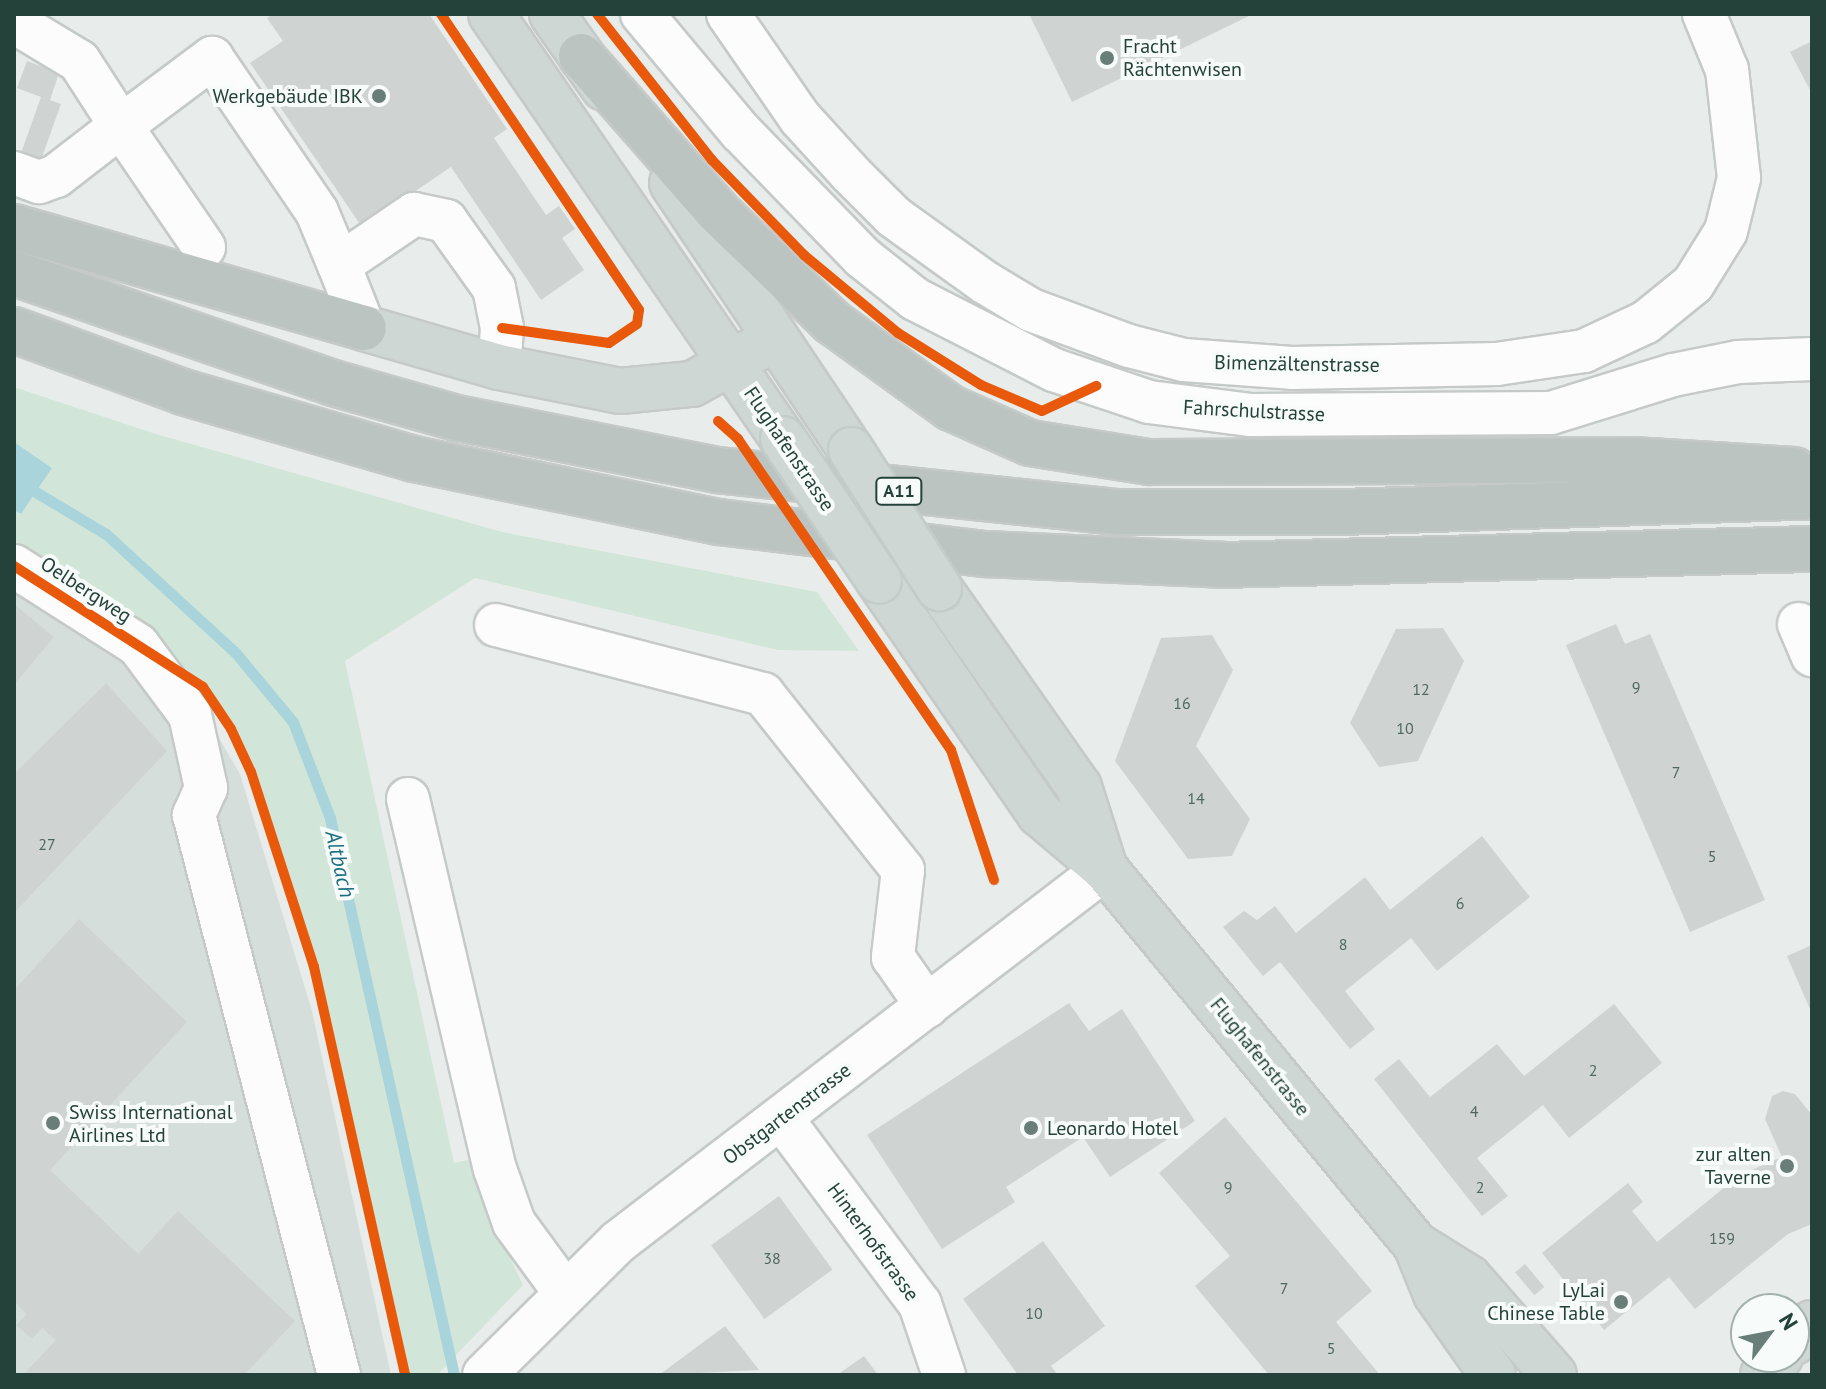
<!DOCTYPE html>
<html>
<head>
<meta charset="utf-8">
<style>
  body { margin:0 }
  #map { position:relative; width:1826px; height:1389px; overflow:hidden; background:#e8edeb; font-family:"PT Sans",sans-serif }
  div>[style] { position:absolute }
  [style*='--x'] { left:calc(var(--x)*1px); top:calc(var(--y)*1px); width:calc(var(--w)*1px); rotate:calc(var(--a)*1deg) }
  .built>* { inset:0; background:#d6dedb }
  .green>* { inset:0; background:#d1e6d8 }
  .water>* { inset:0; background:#a9d4db }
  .stream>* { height:11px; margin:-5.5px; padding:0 5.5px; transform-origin:5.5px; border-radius:5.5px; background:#a9d4db }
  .building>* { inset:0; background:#cfd4d2; transform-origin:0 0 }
  .roads { filter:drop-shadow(2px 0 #c5cac8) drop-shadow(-2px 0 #c5cac8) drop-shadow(0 2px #c5cac8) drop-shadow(0 -2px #c5cac8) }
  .minor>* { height:42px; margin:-21px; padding:0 21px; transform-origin:21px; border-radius:21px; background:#fcfcfc }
  .major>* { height:44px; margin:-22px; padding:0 22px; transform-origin:22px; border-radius:22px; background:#cfd7d5 }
  .highway>* { height:44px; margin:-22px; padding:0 22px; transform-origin:22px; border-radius:22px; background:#bcc4c2 }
  .bridges { filter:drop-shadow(2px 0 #c3ccc9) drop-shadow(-2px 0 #c3ccc9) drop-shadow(0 2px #c3ccc9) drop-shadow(0 -2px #c3ccc9) }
  .major-bridge>* { height:44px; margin:-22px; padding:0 22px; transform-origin:22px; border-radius:22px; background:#cfd7d5 }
  .cycleway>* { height:10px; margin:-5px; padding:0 5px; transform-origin:5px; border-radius:5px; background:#e8590c }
  .dots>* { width:22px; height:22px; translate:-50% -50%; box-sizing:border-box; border:4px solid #f7fbf9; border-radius:50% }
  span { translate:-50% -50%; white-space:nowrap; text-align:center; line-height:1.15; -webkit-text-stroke:8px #f7fbf9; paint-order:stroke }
  .number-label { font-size:16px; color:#506761 }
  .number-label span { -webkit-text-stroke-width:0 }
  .shield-label span { padding:2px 6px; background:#f7fbf9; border:2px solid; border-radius:6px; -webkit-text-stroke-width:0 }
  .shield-label { font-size:18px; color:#24423a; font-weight:700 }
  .poi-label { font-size:20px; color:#24423a }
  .left { translate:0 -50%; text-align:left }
  .right { translate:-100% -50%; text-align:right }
  .street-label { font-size:20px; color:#24423a }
  .water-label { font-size:22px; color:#1c6f80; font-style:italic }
  .frame { position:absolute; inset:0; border:16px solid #24423a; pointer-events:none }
  .north { position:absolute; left:1730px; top:1293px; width:80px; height:80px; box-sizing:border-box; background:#f7fbf9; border:2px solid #a3b1ad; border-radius:50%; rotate:58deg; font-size:22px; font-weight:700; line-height:32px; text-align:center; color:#24423a }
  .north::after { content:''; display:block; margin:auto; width:28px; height:36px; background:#697e78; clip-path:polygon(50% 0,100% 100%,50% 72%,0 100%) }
</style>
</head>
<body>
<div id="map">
  <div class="built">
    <i style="clip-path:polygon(14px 589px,202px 709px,240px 774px,312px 1011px,391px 1375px,14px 1375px)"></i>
  </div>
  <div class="green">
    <i style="clip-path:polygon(14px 387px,156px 434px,502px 532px,817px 592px,859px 651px,778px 650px,475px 578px,345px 661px,454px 1163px,477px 1158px,492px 1220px,523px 1285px,437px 1375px,405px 1375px,314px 967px,251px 772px,203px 687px,159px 640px,14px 548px,14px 510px,21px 514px,52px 468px,14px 442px)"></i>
  </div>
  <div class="water">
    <i style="clip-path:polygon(14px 442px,52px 468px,21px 514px,14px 510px)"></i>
  </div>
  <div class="stream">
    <i style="--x:14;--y:479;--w:107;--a:30.9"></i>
    <i style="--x:106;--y:534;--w:175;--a:42.5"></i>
    <i style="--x:235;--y:652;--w:91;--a:50.4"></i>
    <i style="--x:293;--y:722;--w:103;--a:68.9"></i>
    <i style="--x:330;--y:818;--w:571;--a:77.45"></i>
  </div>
  <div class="building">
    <i style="clip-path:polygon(273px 14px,429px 14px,507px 129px,494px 138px,546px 215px,559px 206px,575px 229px,562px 238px,584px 270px,541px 300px,451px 167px,362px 227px,250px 63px,283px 41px,267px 18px)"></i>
    <i style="clip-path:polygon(1029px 14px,1253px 14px,1072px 102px)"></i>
    <i style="clip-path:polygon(1810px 42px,1812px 46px,1812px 94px,1790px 52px)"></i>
    <i style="clip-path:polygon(27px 61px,59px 73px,50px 100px,61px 104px,41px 160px,21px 153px,41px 97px,17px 88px)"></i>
    <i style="clip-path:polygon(14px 604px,54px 637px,14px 685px)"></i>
    <i style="clip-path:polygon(1616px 624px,1625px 644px,1650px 634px,1765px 900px,1690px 932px,1566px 645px)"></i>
    <i style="clip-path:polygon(1443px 628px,1464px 661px,1418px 761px,1379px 767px,1350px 723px,1396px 629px)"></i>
    <i style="clip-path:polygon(1212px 635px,1233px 670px,1196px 746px,1250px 819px,1232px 856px,1188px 859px,1115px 761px,1161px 638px)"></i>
    <i style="clip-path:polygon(106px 683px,167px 751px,14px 913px,14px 774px)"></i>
    <i style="clip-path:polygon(1482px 836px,1530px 897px,1437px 971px,1411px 938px,1345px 991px,1375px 1029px,1350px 1049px,1280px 962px,1263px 976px,1223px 927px,1244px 911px,1257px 920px,1275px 906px,1296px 933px,1365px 877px,1390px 910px)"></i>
    <i style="clip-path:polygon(79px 919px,187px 1022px,50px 1170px,138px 1254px,178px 1211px,295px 1321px,244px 1375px,23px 1375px,56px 1340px,42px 1328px,32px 1339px,16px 1325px,27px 1314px,14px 1302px,14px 990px)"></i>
    <i style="clip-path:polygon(1812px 945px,1812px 1014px,1787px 956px)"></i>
    <i style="clip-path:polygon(1069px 1003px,1089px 1031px,1122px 1009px,1195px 1121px,1110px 1177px,1083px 1137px,1006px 1187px,1015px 1202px,942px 1249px,867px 1135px)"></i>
    <i style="clip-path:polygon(1614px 1004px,1662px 1063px,1569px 1138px,1543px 1105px,1477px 1158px,1508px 1196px,1482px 1216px,1374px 1079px,1399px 1059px,1430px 1097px,1497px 1044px,1524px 1076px)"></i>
    <i style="clip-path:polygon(1783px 1091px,1795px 1094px,1812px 1115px,1812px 1224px,1788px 1234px,1695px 1309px,1669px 1277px,1604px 1330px,1542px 1253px,1628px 1183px,1643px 1202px,1632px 1211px,1657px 1242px,1740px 1175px,1782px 1157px,1765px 1119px,1772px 1096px)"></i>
    <i style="clip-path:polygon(1225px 1117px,1372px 1291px,1336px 1322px,1380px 1375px,1269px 1375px,1195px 1286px,1230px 1256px,1159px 1173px)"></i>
    <i style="left:779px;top:1196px;width:91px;height:84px;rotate:54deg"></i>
    <i style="clip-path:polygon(1043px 1241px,1105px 1326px,1051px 1366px,1058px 1375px,1018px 1375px,963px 1299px)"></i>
    <i style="left:1525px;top:1264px;width:30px;height:13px;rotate:50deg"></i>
    <i style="clip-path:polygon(725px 1326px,759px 1370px,659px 1375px)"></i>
    <i style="clip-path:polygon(864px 1356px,878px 1375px,837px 1375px)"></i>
  </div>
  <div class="roads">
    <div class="minor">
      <i style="--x:642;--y:14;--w:153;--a:50.1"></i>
      <i style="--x:740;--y:131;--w:175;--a:45.9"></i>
      <i style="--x:862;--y:257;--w:68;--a:38.4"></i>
      <i style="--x:915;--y:299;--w:156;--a:27.1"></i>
      <i style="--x:1054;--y:370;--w:100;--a:18.6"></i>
      <i style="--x:1149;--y:402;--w:103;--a:7.3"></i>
      <i style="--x:1251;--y:415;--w:300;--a:-0.4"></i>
      <i style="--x:1551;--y:413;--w:128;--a:-17.3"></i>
      <i style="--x:1673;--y:375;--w:66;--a:-11.3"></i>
      <i style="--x:1738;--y:362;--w:74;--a:-2.3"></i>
      <i style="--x:728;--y:14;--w:126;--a:55.3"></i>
      <i style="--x:800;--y:118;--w:74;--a:47.7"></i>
      <i style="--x:850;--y:173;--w:62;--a:45"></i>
      <i style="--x:894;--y:217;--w:113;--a:35.7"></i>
      <i style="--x:986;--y:283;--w:52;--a:31"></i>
      <i style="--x:1031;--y:310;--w:104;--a:20.2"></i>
      <i style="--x:1129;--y:346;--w:57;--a:14.3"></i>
      <i style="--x:1184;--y:360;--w:108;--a:4.2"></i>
      <i style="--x:1292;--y:368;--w:205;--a:-1.1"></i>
      <i style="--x:1497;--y:364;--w:88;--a:-8.5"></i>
      <i style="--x:1584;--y:351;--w:68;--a:-25.1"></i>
      <i style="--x:1646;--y:322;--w:60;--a:-39"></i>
      <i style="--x:1693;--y:284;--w:62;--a:-58.1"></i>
      <i style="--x:1726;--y:231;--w:55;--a:-76.2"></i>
      <i style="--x:1739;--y:178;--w:109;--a:-96.3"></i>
      <i style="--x:1727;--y:70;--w:61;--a:-112.3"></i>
      <i style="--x:14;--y:22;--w:76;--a:31"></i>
      <i style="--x:79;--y:61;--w:77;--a:57.1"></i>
      <i style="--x:121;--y:126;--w:114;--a:-36.8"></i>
      <i style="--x:212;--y:58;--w:186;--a:55.7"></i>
      <i style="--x:317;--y:212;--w:57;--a:67.5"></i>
      <i style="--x:14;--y:173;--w:27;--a:20"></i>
      <i style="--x:39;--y:182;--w:18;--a:-19"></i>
      <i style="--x:56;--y:176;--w:82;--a:-37.6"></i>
      <i style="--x:121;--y:126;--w:147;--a:55.6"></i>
      <i style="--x:364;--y:328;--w:68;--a:-111.6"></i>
      <i style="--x:339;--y:265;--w:91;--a:-34.2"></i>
      <i style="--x:414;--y:214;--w:33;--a:12"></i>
      <i style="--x:446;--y:221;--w:82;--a:54.4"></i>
      <i style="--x:494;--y:288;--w:41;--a:78.7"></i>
      <i style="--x:502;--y:328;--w:39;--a:94"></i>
      <i style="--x:14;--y:566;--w:147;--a:32.5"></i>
      <i style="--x:138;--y:645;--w:87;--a:53.4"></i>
      <i style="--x:190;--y:715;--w:75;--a:77.6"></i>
      <i style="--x:206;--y:788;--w:30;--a:114"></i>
      <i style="--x:194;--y:815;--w:578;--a:75.48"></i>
      <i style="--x:1799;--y:624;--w:34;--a:67"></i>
      <i style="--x:496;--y:625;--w:276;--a:14.5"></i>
      <i style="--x:763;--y:694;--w:225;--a:51.5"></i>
      <i style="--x:903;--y:870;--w:88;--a:96.6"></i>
      <i style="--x:893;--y:957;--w:60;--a:55.2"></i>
      <i style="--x:408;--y:799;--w:380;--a:76.8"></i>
      <i style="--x:495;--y:1169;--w:57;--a:70.6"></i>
      <i style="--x:514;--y:1223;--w:84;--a:53.7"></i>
      <i style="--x:782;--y:1119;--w:231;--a:53.3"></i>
      <i style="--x:920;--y:1304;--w:75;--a:71.3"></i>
      <i style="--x:484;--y:1375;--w:189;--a:-44.8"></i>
      <i style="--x:618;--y:1242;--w:613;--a:-37.45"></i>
    </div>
    <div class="major">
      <i style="--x:491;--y:14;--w:516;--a:55.51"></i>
      <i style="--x:552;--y:14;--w:90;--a:54.9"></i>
      <i style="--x:672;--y:183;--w:321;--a:56.2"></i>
      <i style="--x:364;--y:328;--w:141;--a:16.1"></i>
      <i style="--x:499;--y:367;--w:123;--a:11.2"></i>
      <i style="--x:620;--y:391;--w:72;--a:-5.6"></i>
      <i style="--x:692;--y:384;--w:73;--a:-28.7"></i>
      <i style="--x:879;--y:581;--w:283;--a:55.4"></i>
      <i style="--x:1040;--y:814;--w:85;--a:40.2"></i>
      <i style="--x:1105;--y:869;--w:488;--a:50.4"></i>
      <i style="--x:1416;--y:1245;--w:53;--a:67.8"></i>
      <i style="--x:1436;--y:1294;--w:99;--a:54.9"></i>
      <i style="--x:939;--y:588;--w:243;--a:54.9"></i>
      <i style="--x:1079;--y:787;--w:86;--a:72.4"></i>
      <i style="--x:1416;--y:1245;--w:62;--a:31.9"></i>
      <i style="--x:1469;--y:1278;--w:129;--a:48.8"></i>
      <i style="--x:1794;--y:1342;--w:26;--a:-47"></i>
      <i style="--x:1763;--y:1375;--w:25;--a:-47"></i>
    </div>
    <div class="highway">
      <i style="--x:581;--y:56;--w:206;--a:48.7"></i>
      <i style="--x:717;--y:211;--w:160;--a:44"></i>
      <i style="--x:832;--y:322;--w:147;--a:35.9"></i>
      <i style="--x:951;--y:408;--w:86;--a:23.9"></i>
      <i style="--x:1030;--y:443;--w:121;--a:9.1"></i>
      <i style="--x:1149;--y:462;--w:483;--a:-0.2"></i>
      <i style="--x:1632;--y:460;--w:162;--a:3.5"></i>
      <i style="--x:14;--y:227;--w:364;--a:16.1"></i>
      <i style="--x:14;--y:273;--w:337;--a:19"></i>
      <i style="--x:333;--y:383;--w:129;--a:15.8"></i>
      <i style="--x:457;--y:418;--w:265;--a:11.3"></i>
      <i style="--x:717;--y:470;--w:403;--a:6"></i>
      <i style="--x:1118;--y:512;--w:224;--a:0"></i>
      <i style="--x:1342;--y:512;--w:470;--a:-1.9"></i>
      <i style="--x:14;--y:330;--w:180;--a:20.1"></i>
      <i style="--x:183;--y:392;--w:241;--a:16.2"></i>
      <i style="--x:414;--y:459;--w:311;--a:11.7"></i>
      <i style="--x:719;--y:522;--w:268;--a:6.9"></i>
      <i style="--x:985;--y:554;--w:238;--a:2.6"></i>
      <i style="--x:1223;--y:565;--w:589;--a:-1.56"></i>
    </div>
  </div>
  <div class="bridges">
    <div class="major-bridge">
      <i style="--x:783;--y:439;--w:171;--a:55.9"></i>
      <i style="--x:851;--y:450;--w:164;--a:57.5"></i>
    </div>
  </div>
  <div class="cycleway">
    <i style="--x:441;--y:14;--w:356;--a:56.2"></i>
    <i style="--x:639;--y:310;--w:14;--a:98"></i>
    <i style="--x:637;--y:324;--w:34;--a:146"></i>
    <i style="--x:609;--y:343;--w:108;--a:-172"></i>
    <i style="--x:597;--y:14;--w:186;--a:51.8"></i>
    <i style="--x:712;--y:160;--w:132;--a:45.9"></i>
    <i style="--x:804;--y:255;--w:122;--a:39.7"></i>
    <i style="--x:898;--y:333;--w:98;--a:32.1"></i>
    <i style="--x:981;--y:385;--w:66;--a:23.1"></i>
    <i style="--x:1042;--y:411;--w:60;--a:-24.8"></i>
    <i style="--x:718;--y:421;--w:27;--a:42"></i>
    <i style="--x:738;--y:439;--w:377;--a:55.6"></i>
    <i style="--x:951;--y:750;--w:137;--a:71.7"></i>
    <i style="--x:14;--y:566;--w:224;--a:32.6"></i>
    <i style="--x:203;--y:687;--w:50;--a:56.3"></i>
    <i style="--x:231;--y:729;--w:47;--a:65.1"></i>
    <i style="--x:251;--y:772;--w:205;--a:72.1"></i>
    <i style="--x:314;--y:967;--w:418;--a:77.4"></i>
  </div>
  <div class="dots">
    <i style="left:1107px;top:58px;background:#697e78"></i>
    <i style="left:379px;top:96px;background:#697e78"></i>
    <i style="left:53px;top:1123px;background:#697e78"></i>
    <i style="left:1031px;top:1128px;background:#697e78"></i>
    <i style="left:1787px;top:1166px;background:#697e78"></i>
    <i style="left:1621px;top:1302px;background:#697e78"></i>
  </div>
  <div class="number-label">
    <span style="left:1636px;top:687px">9</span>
    <span style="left:1421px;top:689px">12</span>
    <span style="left:1182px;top:703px">16</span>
    <span style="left:1405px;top:728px">10</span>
    <span style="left:1676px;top:772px">7</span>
    <span style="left:1196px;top:798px">14</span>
    <span style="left:47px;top:844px">27</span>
    <span style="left:1712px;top:856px">5</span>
    <span style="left:1460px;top:903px">6</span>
    <span style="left:1343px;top:944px">8</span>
    <span style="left:1593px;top:1070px">2</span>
    <span style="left:1474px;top:1111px">4</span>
    <span style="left:1228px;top:1187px">9</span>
    <span style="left:1480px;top:1187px">2</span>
    <span style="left:1722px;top:1238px">159</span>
    <span style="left:772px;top:1258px">38</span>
    <span style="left:1284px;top:1288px">7</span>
    <span style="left:1034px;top:1313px">10</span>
    <span style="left:1331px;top:1348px">5</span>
  </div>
  <div class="shield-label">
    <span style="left:899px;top:491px">A11</span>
  </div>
  <div class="poi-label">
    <span class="left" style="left:1123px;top:58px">Fracht<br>Rächtenwisen</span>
    <span class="right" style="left:363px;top:96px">Werkgebäude IBK</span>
    <span class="left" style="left:69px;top:1124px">Swiss International<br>Airlines Ltd</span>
    <span class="left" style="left:1047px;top:1128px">Leonardo Hotel</span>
    <span class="right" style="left:1771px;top:1166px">zur alten<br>Taverne</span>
    <span class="right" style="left:1605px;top:1302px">LyLai<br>Chinese Table</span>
  </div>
  <div class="street-label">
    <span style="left:1297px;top:364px;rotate:1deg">Bimenzältenstrasse</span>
    <span style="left:1254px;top:411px;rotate:3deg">Fahrschulstrasse</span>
    <span style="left:789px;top:449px;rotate:56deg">Flughafenstrasse</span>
    <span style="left:86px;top:590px;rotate:33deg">Oelbergweg</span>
    <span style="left:1260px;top:1057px;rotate:51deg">Flughafenstrasse</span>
    <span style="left:787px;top:1114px;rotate:-37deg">Obstgartenstrasse</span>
    <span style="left:873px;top:1242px;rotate:54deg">Hinterhofstrasse</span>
  </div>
  <div class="water-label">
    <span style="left:340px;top:864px;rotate:77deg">Altbach</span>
  </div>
  <div class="frame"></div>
  <div class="north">N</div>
</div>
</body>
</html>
